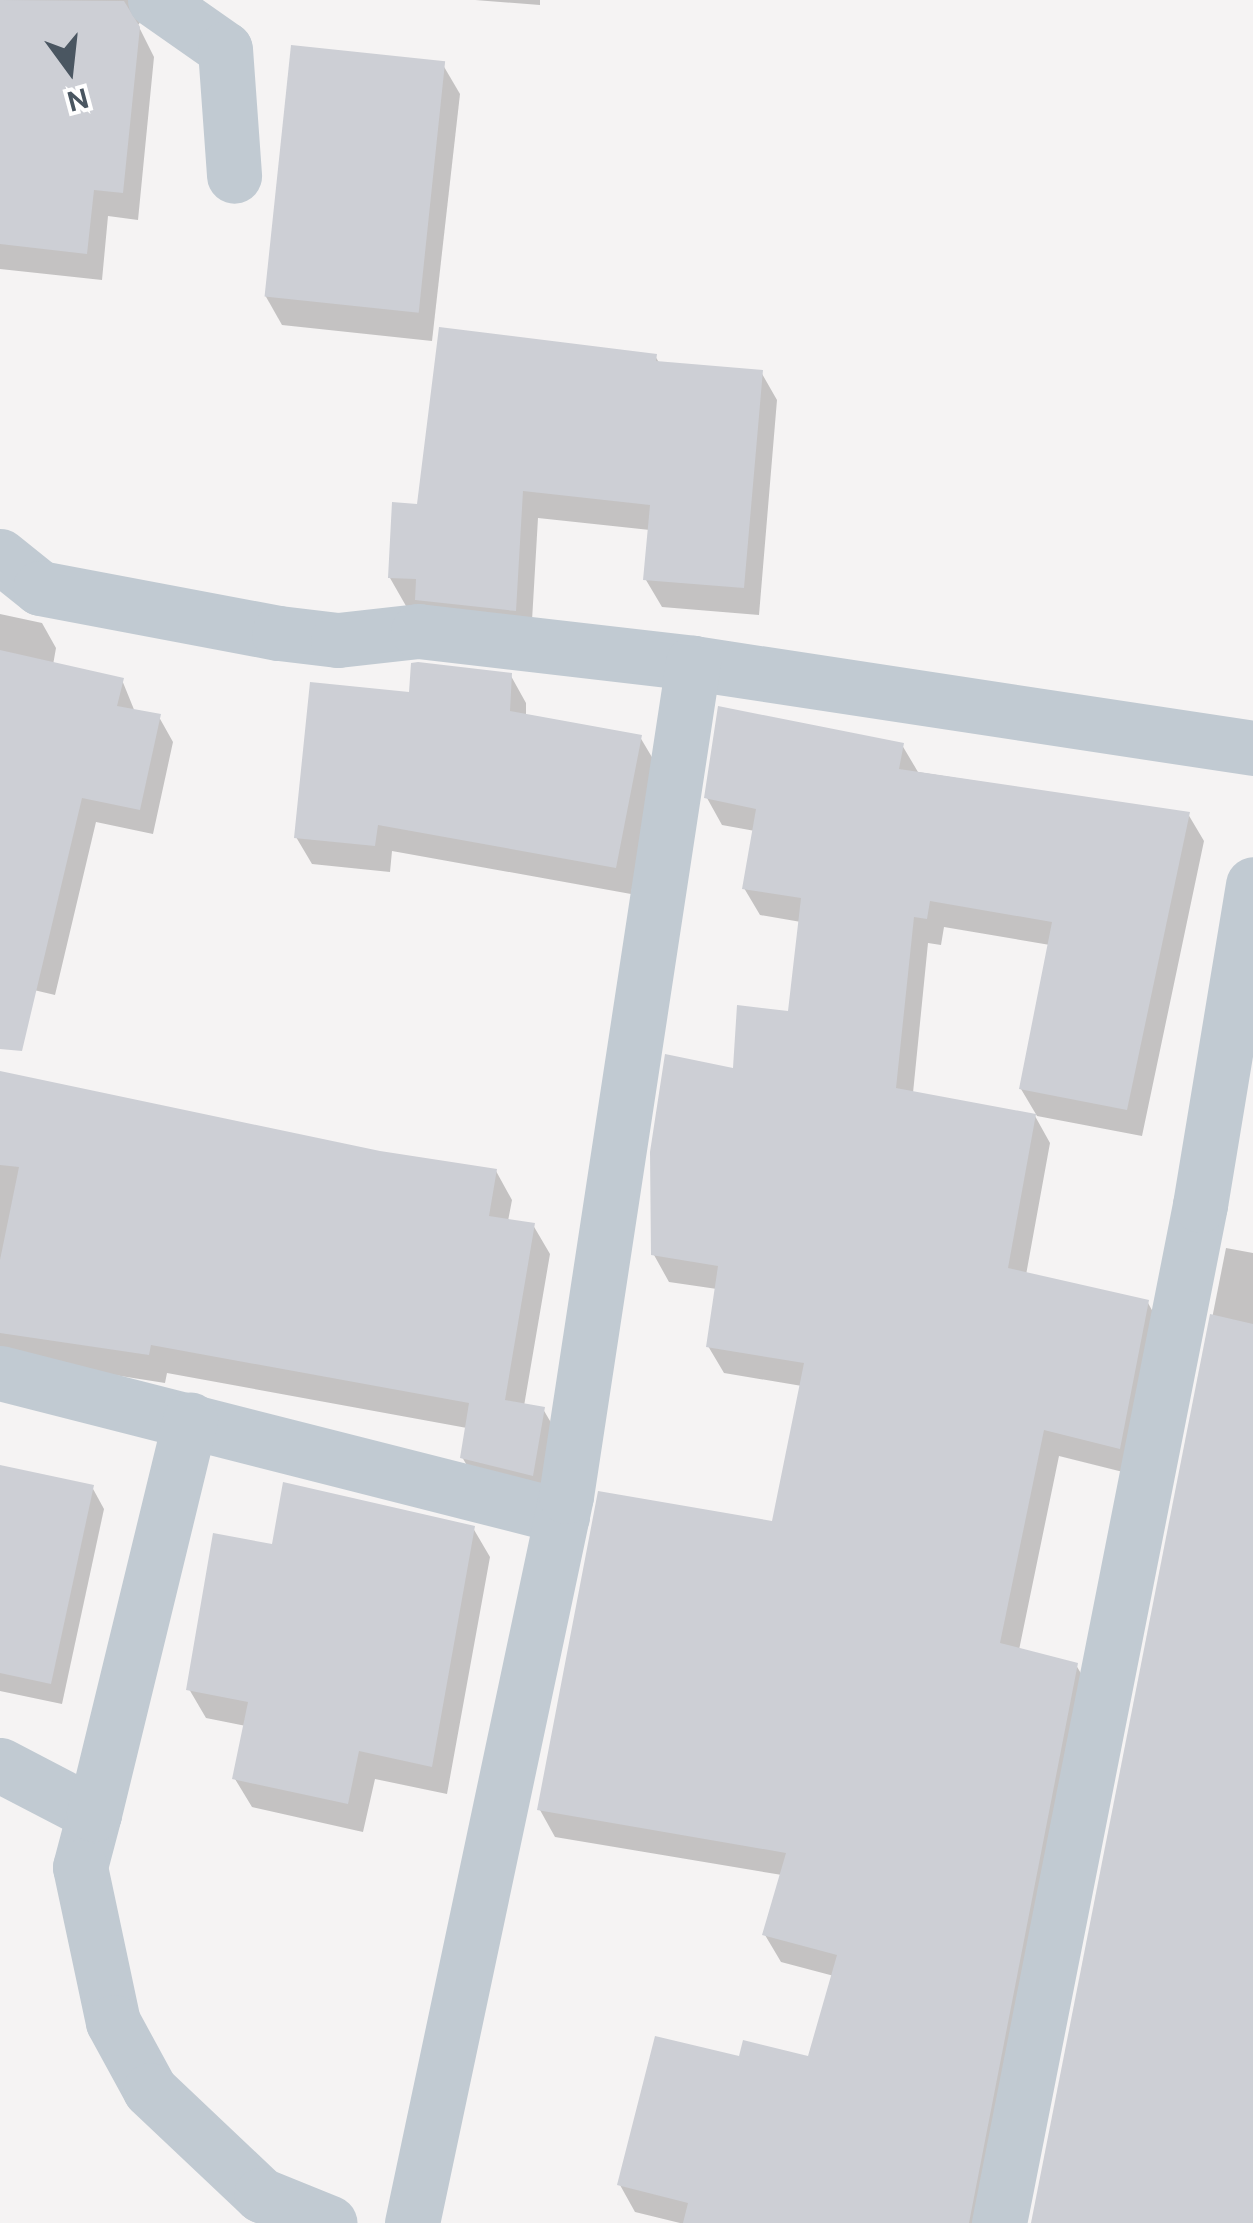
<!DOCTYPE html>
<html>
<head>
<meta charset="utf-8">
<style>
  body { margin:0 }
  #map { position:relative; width:1253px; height:2223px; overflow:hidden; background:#f5f3f3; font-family:"DM Sans",sans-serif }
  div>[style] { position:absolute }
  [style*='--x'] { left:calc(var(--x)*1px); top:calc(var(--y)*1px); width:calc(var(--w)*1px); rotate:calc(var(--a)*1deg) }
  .shadow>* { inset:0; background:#0003 }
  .building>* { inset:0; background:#cdcfd5; transform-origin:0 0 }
  .minor>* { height:55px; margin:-27.5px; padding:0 27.5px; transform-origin:27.5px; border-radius:27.5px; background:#c1cad2 }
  span { translate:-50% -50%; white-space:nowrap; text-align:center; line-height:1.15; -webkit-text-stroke:9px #fff; paint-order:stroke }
  .north { position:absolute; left:20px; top:20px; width:100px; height:100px; -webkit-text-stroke:8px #fff; paint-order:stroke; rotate:165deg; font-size:28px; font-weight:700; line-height:40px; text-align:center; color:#4a5661 }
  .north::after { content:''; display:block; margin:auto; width:35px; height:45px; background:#4a5661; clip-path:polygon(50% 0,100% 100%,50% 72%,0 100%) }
</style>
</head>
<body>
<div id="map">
  <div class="shadow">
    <i style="clip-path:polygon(0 0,158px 0,138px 25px,154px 57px,138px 220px,108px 216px,102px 280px,0 269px)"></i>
    <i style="clip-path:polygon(475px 0,540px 0,540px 5px)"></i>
    <i style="clip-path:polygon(443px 65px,460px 94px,432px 341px,282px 325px,265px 295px)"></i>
    <i style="clip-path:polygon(655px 356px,660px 364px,761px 372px,777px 400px,759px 615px,662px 607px,646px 580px,650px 530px,538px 518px,531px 638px,406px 606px,390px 578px,419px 506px)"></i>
    <i style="clip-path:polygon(0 614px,42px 623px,56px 648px,53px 665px,122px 680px,135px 712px,159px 717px,173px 742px,153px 834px,96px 822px,55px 995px,0 982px)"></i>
    <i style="clip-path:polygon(511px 676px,526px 703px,526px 716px,640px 737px,656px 764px,631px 894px,392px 851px,390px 872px,312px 864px,296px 837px,411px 695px)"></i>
    <i style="clip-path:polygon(902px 745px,918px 772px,1188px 814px,1204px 841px,1142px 1136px,1037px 1116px,1021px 1089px,1050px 945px,944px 927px,941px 945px,928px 943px,913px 1093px,1035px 1116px,1050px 1143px,1026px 1275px,1148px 1303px,1163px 1330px,1135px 1475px,1059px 1456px,1019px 1650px,1076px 1665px,1092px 1692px,987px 2223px,680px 2223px,635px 2212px,620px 2185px,740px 2059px,809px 2059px,834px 1976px,781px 1962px,765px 1935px,782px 1875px,555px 1837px,540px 1810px,774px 1524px,802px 1386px,724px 1373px,708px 1346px,717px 1289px,669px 1282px,654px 1255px,735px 1071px,790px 1014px,801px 922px,760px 915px,744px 888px,755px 831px,722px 825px,707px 798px)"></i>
    <i style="clip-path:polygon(0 1117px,380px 1153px,496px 1171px,512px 1200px,508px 1221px,533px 1225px,550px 1254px,524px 1406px,543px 1409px,560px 1438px,548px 1504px,479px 1486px,462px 1457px,467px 1428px,167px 1373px,165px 1383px,0 1357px)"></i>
    <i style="clip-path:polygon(1226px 1248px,1253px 1253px,1253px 2223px,1033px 2223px)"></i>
    <i style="clip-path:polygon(0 1468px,92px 1487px,104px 1509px,62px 1704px,0 1691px)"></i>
    <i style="clip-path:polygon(473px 1528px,490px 1557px,447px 1794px,375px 1779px,363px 1832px,252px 1807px,235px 1779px,246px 1726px,206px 1718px,189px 1689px,274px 1547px)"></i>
  </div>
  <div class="building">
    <i style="clip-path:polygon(0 0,124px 1px,140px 27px,123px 193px,94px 190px,87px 254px,0 244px)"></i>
    <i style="left:291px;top:45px;width:155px;height:253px;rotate:6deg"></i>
    <i style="clip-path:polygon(439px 327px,657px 354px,656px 361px,763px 370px,744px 588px,643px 580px,650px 505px,523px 491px,516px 611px,415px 600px,416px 579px,388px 578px,392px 502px,417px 504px)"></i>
    <i style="clip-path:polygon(0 650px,124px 678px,117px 706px,161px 714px,140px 810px,82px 798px,22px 1051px,0 1049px)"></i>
    <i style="clip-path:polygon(418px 662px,512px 673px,510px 711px,642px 735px,616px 868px,378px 825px,375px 846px,294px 838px,310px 682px,409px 692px,411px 663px)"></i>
    <i style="clip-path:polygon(718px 706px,904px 743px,899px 769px,1190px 812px,1127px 1110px,1019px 1089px,1052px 922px,930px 901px,927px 919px,914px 917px,896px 1088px,1036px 1114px,1008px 1268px,1149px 1300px,1120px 1449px,1044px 1430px,1000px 1643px,1078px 1663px,969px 2223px,683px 2223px,688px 2203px,617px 2185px,655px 2036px,739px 2056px,743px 2040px,808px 2056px,837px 1955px,762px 1935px,786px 1853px,537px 1810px,598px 1491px,772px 1521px,804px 1363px,706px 1347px,718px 1266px,651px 1255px,650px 1152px,665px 1054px,733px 1068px,737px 1005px,788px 1011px,801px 898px,742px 889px,756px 809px,704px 798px)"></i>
    <i style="clip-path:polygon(0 1071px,380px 1151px,497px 1169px,489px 1216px,535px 1223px,505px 1400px,545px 1407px,533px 1476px,460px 1458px,469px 1403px,151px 1345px,149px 1355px,0 1333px,0 1260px,19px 1167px,0 1165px)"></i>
    <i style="clip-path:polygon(1210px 1314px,1253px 1324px,1253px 2223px,1031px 2223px)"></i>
    <i style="clip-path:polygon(0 1465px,94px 1485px,51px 1684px,0 1673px)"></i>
    <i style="clip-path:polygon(283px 1482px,475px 1526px,432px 1767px,359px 1751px,348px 1804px,232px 1779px,248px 1702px,186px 1690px,213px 1533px,272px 1544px)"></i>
  </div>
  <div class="minor">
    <i style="--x:155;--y:0;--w:85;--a:35"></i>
    <i style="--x:225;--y:49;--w:127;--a:85.9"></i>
    <i style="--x:0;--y:556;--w:51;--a:38.7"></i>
    <i style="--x:40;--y:588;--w:243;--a:10.7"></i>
    <i style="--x:279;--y:633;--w:59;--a:6.8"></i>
    <i style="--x:338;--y:640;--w:81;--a:-6.4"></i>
    <i style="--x:418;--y:631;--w:277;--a:6.6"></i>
    <i style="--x:693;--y:663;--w:566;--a:8.63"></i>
    <i style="--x:0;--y:1373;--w:580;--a:14.28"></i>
    <i style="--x:0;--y:1765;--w:106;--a:27.5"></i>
    <i style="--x:94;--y:1814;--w:55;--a:104.8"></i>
    <i style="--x:80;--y:1867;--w:158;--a:78"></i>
    <i style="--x:113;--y:2022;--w:77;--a:61.4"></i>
    <i style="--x:150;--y:2090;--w:153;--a:43.4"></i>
    <i style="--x:261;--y:2195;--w:74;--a:22.1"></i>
    <i style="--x:94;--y:1814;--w:406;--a:-76.3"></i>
    <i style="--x:412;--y:2223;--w:743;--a:-78.04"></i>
    <i style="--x:566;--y:1496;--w:843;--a:-81.33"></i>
    <i style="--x:999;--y:2223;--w:1038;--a:-78.83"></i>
    <i style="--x:1200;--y:1205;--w:325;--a:-80.6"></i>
  </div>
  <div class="north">N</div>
</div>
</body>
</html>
